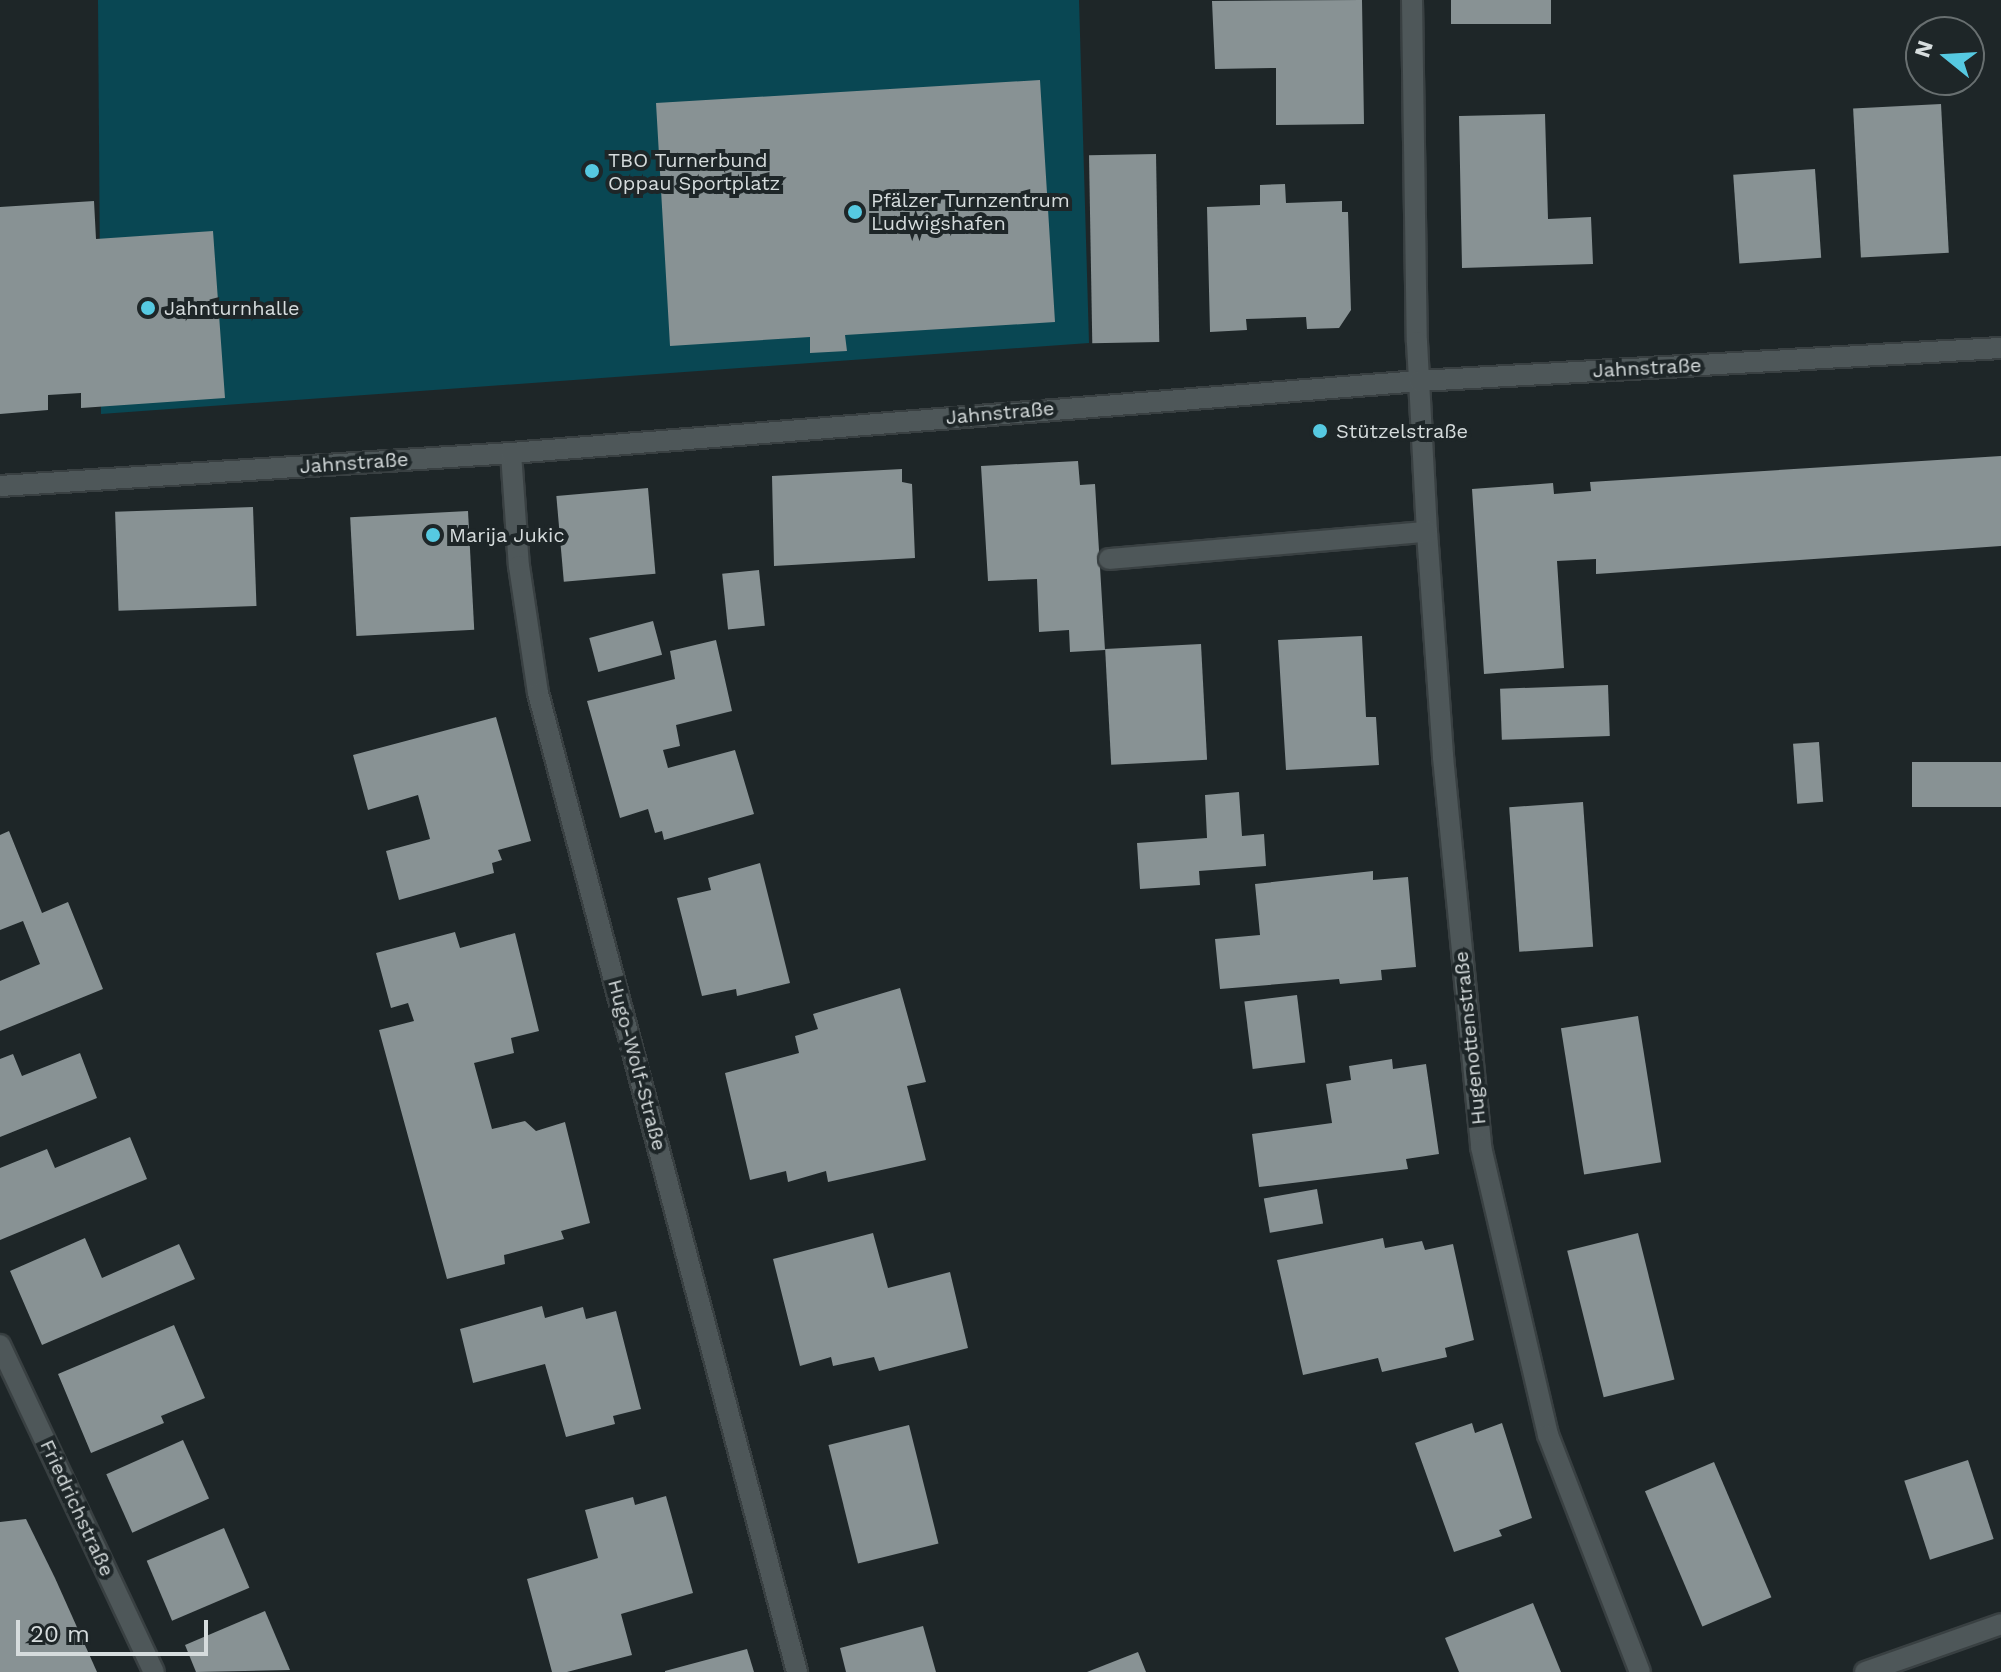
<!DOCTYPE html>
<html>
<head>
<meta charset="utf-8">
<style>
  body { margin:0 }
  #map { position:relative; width:2001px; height:1672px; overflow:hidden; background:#1e2628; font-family:"Work Sans",sans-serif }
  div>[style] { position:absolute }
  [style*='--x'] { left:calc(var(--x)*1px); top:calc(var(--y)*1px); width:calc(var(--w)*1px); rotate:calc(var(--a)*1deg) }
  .green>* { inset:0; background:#094753 }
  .building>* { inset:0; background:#889294; transform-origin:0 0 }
  .roads { filter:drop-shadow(2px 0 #394042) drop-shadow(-2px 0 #394042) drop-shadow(0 2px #394042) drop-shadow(0 -2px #394042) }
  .street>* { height:20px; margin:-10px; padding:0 10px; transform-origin:10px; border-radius:10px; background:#4e5759 }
  .dots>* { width:22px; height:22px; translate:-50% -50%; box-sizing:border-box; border:4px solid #1e2628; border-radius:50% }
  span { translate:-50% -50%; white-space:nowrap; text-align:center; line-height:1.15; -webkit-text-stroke:8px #1e2628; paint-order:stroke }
  .poi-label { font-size:20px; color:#d6dcdd }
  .left { translate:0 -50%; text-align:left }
  .street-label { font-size:20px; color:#d6dcdd }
  .north { position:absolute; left:1905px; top:16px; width:80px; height:80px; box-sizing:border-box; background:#1e2628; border:2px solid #686f70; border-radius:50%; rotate:288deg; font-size:22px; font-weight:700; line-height:32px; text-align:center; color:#d6dcdd }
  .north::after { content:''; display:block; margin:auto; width:28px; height:36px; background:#56c9e1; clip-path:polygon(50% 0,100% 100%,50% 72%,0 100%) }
  .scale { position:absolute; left:16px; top:1620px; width:192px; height:36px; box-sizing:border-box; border:4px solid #d6dcdd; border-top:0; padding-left:10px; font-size:24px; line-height:28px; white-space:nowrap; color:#d6dcdd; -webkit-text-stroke:6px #1e2628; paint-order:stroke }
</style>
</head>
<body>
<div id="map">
  <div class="green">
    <i style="clip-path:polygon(98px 0,1079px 0,1089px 343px,101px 414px)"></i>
  </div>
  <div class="building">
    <i style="clip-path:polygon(1362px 0,1364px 124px,1276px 125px,1276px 68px,1215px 69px,1212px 1px)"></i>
    <i style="left:1451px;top:0;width:100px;height:24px"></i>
    <i style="clip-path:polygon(1040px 80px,1055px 322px,845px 335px,847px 351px,810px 353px,810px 337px,670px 346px,656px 103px)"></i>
    <i style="left:1941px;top:104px;width:149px;height:88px;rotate:87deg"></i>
    <i style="clip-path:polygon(1545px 114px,1548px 219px,1591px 217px,1593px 264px,1462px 268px,1459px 116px)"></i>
    <i style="left:1156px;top:154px;width:188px;height:67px;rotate:89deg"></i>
    <i style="left:1815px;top:169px;width:89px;height:82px;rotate:86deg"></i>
    <i style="clip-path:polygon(1285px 184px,1286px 203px,1342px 201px,1342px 212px,1348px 212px,1351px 310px,1339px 328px,1307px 329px,1306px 317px,1246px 319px,1247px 330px,1210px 332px,1207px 207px,1260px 205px,1260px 185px)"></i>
    <i style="clip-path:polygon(94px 201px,96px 239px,213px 231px,225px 398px,81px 408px,81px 393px,48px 395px,48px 410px,0 414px,0 207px)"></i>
    <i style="clip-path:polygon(2001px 456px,2001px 546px,1596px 574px,1596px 559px,1557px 561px,1564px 668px,1484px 674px,1472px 489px,1553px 483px,1554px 494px,1591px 491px,1590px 482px)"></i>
    <i style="clip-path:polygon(1078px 461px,1080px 485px,1095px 484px,1105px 650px,1070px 652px,1069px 630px,1039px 632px,1037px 579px,988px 581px,981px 466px)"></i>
    <i style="clip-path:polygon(902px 469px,902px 482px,912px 484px,915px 558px,774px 566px,772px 476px)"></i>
    <i style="left:648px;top:488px;width:86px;height:92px;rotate:85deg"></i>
    <i style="left:253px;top:507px;width:99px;height:138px;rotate:88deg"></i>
    <i style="left:468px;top:511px;width:119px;height:118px;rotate:87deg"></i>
    <i style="left:759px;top:570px;width:56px;height:37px;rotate:84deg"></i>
    <i style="left:653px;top:621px;width:35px;height:66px;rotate:75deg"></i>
    <i style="clip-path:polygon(1362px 636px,1366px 717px,1376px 717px,1379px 765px,1286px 770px,1278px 640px)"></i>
    <i style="clip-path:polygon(716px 640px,732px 711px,676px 725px,680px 746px,663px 750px,668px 768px,735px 750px,754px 814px,664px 840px,662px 831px,655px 833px,648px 809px,620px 818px,587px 701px,675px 679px,670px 651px)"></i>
    <i style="left:1201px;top:644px;width:116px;height:96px;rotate:87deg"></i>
    <i style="left:1608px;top:685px;width:51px;height:108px;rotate:88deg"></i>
    <i style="clip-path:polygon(496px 717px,531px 841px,498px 850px,502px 860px,492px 863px,494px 873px,399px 900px,386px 851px,430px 839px,418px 795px,368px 810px,353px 755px)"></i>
    <i style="left:1819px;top:742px;width:60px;height:26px;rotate:86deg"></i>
    <i style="left:2001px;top:762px;width:45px;height:89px;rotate:90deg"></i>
    <i style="clip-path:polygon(1239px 792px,1242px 836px,1264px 834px,1266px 866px,1199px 871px,1200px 885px,1140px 889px,1137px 843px,1207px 838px,1205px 795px)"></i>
    <i style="left:1583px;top:802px;width:145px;height:74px;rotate:86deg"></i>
    <i style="clip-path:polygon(9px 831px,42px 913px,68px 902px,103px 989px,0 1031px,0 981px,40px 964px,23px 921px,0 930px,0 835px)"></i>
    <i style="clip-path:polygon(760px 863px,790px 983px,737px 996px,736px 989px,702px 996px,677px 898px,711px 890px,708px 878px)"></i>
    <i style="clip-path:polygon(1373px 871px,1373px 880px,1408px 877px,1416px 967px,1381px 970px,1382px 980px,1340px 984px,1339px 979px,1220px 989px,1215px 939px,1260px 935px,1255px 884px)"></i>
    <i style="clip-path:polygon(455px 932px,460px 948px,515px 933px,539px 1031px,511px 1038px,514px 1053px,474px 1063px,492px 1129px,525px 1121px,536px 1131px,565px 1122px,590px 1223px,561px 1231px,564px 1239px,504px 1255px,505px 1264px,447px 1279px,379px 1030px,414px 1021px,408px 1003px,391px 1008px,376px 953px)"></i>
    <i style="clip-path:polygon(900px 988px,926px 1082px,907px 1086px,926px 1160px,828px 1182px,826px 1171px,788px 1182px,786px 1171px,750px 1180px,725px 1073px,799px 1053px,795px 1036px,818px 1029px,813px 1014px)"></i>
    <i style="left:1297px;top:995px;width:68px;height:53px;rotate:83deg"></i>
    <i style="left:1638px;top:1016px;width:148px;height:78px;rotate:81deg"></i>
    <i style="clip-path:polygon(80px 1053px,97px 1098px,0 1137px,0 1059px,13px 1054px,22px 1076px)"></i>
    <i style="clip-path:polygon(1392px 1059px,1393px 1069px,1426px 1064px,1439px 1154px,1406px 1159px,1408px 1169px,1259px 1187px,1252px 1134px,1332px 1123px,1326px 1084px,1351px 1080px,1349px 1066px)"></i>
    <i style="clip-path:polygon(130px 1137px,147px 1179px,0 1240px,0 1168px,47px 1149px,55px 1168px)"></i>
    <i style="left:1317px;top:1189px;width:35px;height:54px;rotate:80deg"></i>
    <i style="clip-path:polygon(873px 1233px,888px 1288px,950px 1272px,968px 1348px,879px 1371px,874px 1357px,833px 1366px,831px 1357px,800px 1366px,773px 1259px)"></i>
    <i style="left:1638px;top:1233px;width:151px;height:73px;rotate:76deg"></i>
    <i style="clip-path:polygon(85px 1238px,102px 1278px,179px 1244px,195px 1279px,42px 1345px,10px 1271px)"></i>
    <i style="clip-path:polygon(1383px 1238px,1385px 1248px,1422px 1241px,1425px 1250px,1453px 1244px,1474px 1340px,1445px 1348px,1447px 1357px,1382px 1372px,1378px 1358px,1303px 1375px,1277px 1260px)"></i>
    <i style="clip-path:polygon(542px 1306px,545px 1318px,583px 1307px,586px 1319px,616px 1311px,641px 1409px,613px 1416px,615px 1424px,566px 1437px,545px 1364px,473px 1383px,460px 1329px)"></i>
    <i style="clip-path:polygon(174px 1325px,205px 1398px,161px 1416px,164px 1423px,91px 1453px,58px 1374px)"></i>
    <i style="clip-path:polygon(1472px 1423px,1475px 1433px,1502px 1423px,1532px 1518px,1499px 1530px,1502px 1536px,1454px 1552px,1415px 1443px)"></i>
    <i style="left:909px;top:1425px;width:122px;height:83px;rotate:76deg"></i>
    <i style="left:183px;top:1440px;width:64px;height:84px;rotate:66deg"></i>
    <i style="left:1968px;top:1460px;width:83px;height:67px;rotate:72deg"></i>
    <i style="left:1714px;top:1462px;width:147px;height:75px;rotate:67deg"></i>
    <i style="clip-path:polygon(666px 1496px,693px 1593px,621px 1614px,632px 1655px,567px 1672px,552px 1672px,527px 1579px,598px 1558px,585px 1510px,633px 1497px,635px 1505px)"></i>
    <i style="clip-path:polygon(26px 1519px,55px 1578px,97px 1672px,0 1672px,0 1522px)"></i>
    <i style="left:224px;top:1528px;width:65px;height:84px;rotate:67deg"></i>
    <i style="clip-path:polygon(1533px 1603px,1561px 1672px,1459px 1672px,1445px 1638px)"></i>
    <i style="clip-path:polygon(265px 1611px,290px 1670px,196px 1672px,185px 1645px)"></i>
    <i style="clip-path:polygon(923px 1626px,936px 1672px,846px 1672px,840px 1648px)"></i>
    <i style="clip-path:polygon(747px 1649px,754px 1672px,665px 1672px,665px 1671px)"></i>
    <i style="clip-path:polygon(1138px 1652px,1146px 1672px,1087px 1672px)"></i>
  </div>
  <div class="roads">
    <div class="street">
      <i style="--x:1412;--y:0;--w:342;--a:89.2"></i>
      <i style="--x:1417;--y:342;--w:190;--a:87"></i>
      <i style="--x:1427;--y:532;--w:226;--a:85.9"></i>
      <i style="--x:1443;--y:757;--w:392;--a:84.4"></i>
      <i style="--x:1481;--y:1147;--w:296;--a:76.9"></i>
      <i style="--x:1548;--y:1435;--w:254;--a:68.8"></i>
      <i style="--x:511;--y:453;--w:113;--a:86"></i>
      <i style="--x:519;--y:566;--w:128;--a:81.5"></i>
      <i style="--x:538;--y:693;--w:1013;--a:75.18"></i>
      <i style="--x:0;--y:486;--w:512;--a:-3.69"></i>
      <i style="--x:511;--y:453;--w:911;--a:-4.53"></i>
      <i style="--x:1419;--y:381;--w:583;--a:-3.25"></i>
      <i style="--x:1109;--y:559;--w:319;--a:-4.9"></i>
      <i style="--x:0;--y:1345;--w:361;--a:64.8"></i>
      <i style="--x:1865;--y:1672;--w:144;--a:-19.4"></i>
    </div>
  </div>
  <div class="dots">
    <i style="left:592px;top:171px;background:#56c9e1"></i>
    <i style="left:855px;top:212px;background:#56c9e1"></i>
    <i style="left:148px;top:308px;background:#56c9e1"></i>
    <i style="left:1320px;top:431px;background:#56c9e1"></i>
    <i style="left:433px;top:535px;background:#56c9e1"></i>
  </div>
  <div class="poi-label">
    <span class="left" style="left:608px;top:172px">TBO Turnerbund<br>Oppau Sportplatz</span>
    <span class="left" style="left:871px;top:212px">Pfälzer Turnzentrum<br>Ludwigshafen</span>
    <span class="left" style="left:164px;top:308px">Jahnturnhalle</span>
    <span class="left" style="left:1336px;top:431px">Stützelstraße</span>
    <span class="left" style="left:449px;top:535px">Marija Jukic</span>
  </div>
  <div class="street-label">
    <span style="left:1647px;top:368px;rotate:-3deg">Jahnstraße</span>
    <span style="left:1000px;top:413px;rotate:-5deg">Jahnstraße</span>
    <span style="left:354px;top:463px;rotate:-4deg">Jahnstraße</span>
    <span style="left:1470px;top:1038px;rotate:-96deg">Hugenottenstraße</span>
    <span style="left:637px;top:1065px;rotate:75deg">Hugo-Wolf-Straße</span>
    <span style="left:77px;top:1508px;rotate:65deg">Friedrichstraße</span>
  </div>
  <div class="north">N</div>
  <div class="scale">20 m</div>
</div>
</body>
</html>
